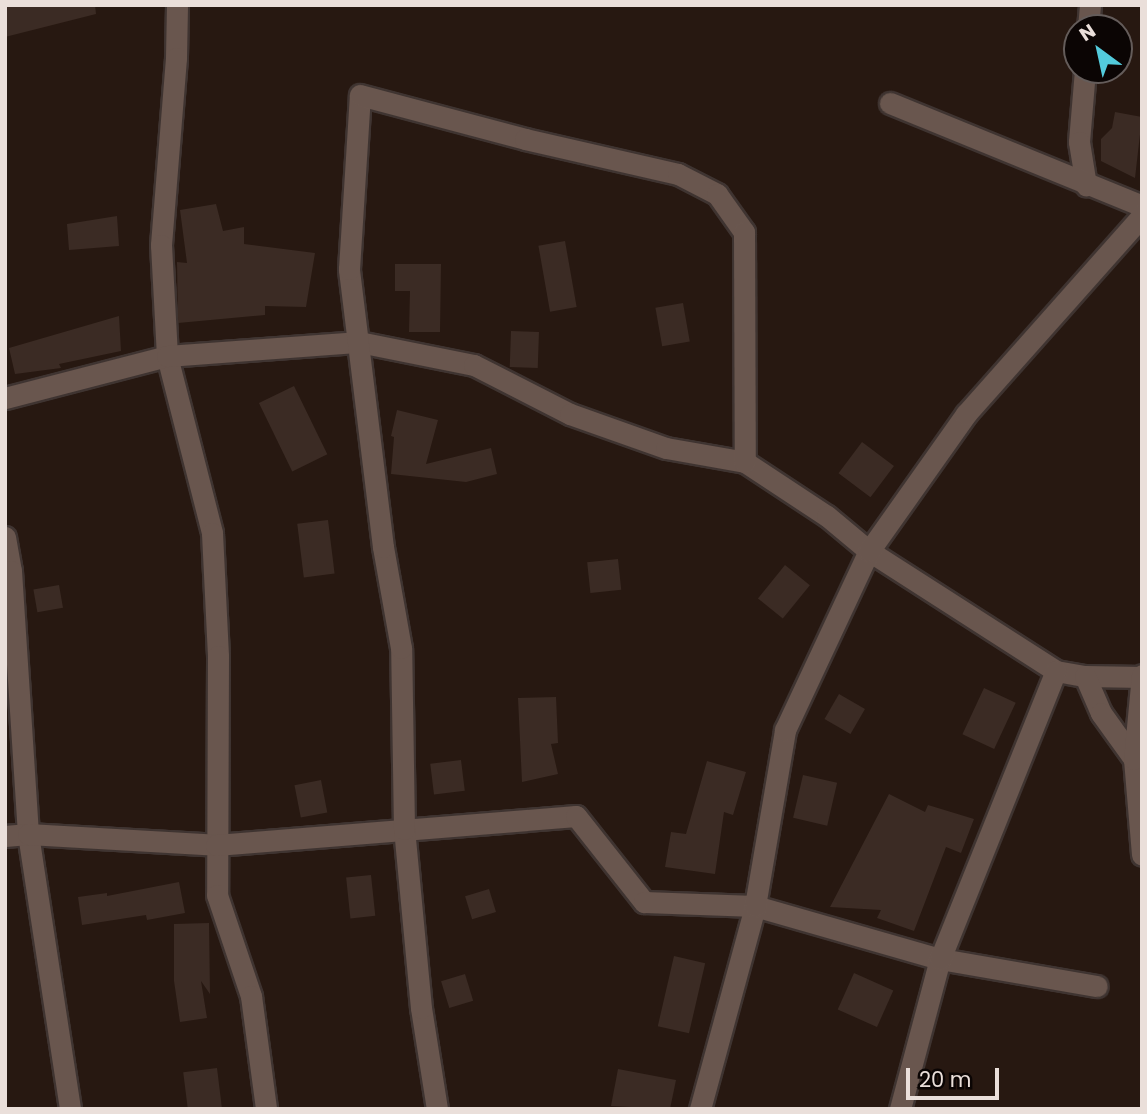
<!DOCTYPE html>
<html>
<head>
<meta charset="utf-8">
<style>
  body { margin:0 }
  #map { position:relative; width:1147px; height:1114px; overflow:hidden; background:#271811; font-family:Poppins,sans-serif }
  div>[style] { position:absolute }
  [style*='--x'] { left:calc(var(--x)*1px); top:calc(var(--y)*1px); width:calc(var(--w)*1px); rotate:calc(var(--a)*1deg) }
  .building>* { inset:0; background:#3b2b24; transform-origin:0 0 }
  .roads { filter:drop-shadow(2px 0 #3f3431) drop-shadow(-2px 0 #3f3431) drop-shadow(0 2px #3f3431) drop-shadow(0 -2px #3f3431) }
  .minor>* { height:21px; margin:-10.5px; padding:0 10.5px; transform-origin:10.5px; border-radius:10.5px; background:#69564e }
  span { translate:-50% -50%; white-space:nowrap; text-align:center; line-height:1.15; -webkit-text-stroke:6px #0b0504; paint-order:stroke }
  .frame { position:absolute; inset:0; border:7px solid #eadfda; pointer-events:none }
  .north { position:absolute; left:1063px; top:14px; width:70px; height:70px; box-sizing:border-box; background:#0b0504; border:2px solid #645c5a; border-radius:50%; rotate:327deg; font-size:19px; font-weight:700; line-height:28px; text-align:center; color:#eadfda }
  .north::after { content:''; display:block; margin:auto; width:24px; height:32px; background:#53cbdc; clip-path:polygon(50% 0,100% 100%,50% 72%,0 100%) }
  .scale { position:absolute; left:906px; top:1068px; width:93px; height:32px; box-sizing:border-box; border:4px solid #eadfda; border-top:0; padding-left:9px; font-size:21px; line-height:24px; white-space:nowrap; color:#eadfda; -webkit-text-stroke:5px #0b0504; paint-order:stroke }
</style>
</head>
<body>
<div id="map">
  <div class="building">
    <i style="clip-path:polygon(5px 5px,95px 5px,96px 14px,5px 37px)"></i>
    <i style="clip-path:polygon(1115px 112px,1142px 117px,1135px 178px,1101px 161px,1101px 139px,1112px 128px)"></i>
    <i style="clip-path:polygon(216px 204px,223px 231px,244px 227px,244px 244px,315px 253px,306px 307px,265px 306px,265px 315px,178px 323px,177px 262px,187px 263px,180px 210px)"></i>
    <i style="clip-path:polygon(117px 216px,119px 246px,69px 250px,67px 224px)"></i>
    <i style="left:565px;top:241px;width:67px;height:27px;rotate:80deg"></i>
    <i style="clip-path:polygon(395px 264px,441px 264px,440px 332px,409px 332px,410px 291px,395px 291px)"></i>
    <i style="left:683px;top:303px;width:39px;height:28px;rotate:80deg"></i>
    <i style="clip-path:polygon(119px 316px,121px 351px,59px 364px,61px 368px,15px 374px,9px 348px)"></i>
    <i style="left:511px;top:331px;width:28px;height:36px;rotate:2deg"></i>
    <i style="left:294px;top:386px;width:76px;height:39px;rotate:64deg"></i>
    <i style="clip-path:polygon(397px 410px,438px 420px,426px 464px,491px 448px,497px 474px,466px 482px,391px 474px,394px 437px,391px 436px)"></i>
    <i style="left:862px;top:442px;width:40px;height:39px;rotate:37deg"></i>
    <i style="left:328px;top:520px;width:54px;height:31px;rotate:83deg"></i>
    <i style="left:618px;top:559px;width:31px;height:31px;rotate:84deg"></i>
    <i style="left:785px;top:565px;width:32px;height:43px;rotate:39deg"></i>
    <i style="left:59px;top:585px;width:23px;height:26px;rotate:80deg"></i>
    <i style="left:984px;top:688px;width:35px;height:51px;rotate:25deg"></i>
    <i style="left:839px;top:694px;width:30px;height:29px;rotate:30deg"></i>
    <i style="clip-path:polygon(556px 697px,558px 743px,551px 744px,558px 774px,522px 782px,518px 698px)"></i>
    <i style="left:461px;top:760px;width:31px;height:31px;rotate:83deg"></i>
    <i style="clip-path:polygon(707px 761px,746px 772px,733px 815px,724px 812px,715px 874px,665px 867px,671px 832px,686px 834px)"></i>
    <i style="left:803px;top:775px;width:35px;height:44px;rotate:13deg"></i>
    <i style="left:321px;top:780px;width:33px;height:27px;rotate:79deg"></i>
    <i style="clip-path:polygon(889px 794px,925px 812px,928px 805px,974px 819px,961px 853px,946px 847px,914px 931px,877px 918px,881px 910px,830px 907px)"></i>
    <i style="left:371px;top:875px;width:41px;height:25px;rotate:84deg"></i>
    <i style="clip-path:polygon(179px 882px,185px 913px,147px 920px,146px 915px,82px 925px,78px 897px,107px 893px,107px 896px)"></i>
    <i style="left:489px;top:889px;width:24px;height:25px;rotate:73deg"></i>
    <i style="clip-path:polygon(209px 923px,210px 994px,201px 981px,207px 1018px,180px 1022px,174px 981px,174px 924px)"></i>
    <i style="left:674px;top:956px;width:32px;height:72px;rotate:13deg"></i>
    <i style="left:854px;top:973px;width:43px;height:40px;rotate:24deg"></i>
    <i style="left:465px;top:974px;width:28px;height:25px;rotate:73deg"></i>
    <i style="left:217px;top:1068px;width:41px;height:34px;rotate:83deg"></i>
    <i style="clip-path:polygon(618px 1069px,676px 1080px,670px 1109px,611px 1106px)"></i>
  </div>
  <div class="roads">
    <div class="minor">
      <i style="--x:177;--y:5;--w:53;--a:91.1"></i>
      <i style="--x:176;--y:58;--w:188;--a:94.6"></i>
      <i style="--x:161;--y:245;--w:111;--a:86.9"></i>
      <i style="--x:167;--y:356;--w:183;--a:75.7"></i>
      <i style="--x:212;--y:533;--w:123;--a:87.2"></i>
      <i style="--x:218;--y:656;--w:239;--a:90.2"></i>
      <i style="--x:217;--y:895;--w:107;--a:71.4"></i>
      <i style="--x:251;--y:996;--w:114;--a:82.4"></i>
      <i style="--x:1088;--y:28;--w:23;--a:-85"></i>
      <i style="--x:1085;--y:70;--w:72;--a:94.8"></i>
      <i style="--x:1079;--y:142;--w:44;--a:80.8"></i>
      <i style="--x:890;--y:103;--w:272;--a:22.2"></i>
      <i style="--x:5;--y:398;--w:167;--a:-14.5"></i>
      <i style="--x:167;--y:356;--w:193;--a:-4.2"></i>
      <i style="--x:359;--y:342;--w:117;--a:11.3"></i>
      <i style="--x:474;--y:365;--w:108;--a:27"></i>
      <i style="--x:570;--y:414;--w:102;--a:19.5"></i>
      <i style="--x:666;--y:448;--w:80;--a:10"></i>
      <i style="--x:745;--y:462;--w:98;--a:33.4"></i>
      <i style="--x:827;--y:516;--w:55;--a:39.8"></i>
      <i style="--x:869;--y:551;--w:222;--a:32.7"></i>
      <i style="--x:1056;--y:671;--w:29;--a:10"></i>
      <i style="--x:1085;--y:676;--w:57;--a:1"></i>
      <i style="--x:5;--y:537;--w:35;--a:80"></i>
      <i style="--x:11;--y:571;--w:264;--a:86.3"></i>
      <i style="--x:28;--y:834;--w:278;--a:81.3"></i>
      <i style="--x:1085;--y:676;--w:40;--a:66.6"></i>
      <i style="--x:1101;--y:713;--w:57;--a:54.3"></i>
      <i style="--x:1134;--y:759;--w:96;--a:85.2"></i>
      <i style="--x:1134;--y:759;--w:84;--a:-84.6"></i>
      <i style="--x:5;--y:836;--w:23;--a:-5"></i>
      <i style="--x:28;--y:834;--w:188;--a:3.3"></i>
      <i style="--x:216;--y:845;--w:361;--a:-4.6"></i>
      <i style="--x:576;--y:816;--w:110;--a:51.7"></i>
      <i style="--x:644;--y:902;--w:111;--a:2.1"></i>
      <i style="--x:755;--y:906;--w:192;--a:16"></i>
      <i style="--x:940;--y:959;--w:159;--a:9.8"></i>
      <i style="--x:437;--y:1109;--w:102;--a:-99"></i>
      <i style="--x:421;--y:1008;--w:180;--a:-95.4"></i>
      <i style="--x:404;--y:829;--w:181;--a:-90.9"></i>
      <i style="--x:401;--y:648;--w:103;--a:-100.1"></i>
      <i style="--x:383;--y:547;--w:280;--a:-97"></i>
      <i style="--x:349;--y:269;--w:174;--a:-86.4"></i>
      <i style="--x:360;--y:95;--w:171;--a:14.9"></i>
      <i style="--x:525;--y:139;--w:157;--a:12.9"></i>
      <i style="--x:678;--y:174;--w:44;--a:27.1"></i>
      <i style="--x:717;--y:194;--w:47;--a:54.6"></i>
      <i style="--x:744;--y:232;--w:230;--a:89.8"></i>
      <i style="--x:700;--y:1109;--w:210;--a:-74.8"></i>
      <i style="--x:755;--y:906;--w:179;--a:-80.3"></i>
      <i style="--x:785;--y:730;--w:198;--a:-64.9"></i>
      <i style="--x:869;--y:551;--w:168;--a:-54.7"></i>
      <i style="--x:966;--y:414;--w:265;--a:-48.4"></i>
      <i style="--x:900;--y:1109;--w:155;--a:-75.1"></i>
      <i style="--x:940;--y:959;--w:310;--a:-68.1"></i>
    </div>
  </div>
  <div class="frame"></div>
  <div class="north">N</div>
  <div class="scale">20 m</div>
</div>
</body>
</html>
